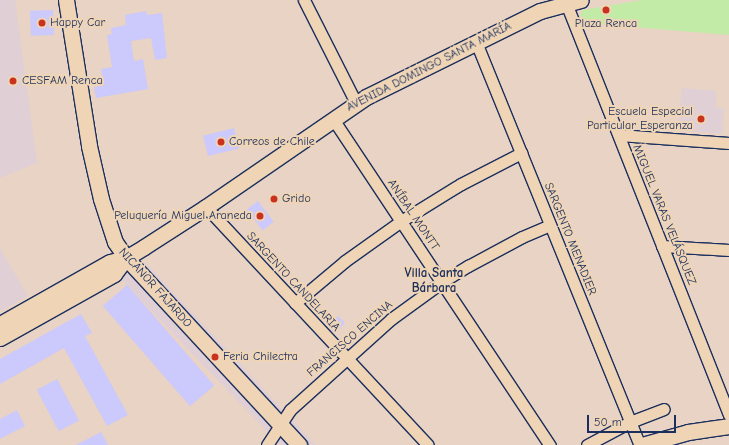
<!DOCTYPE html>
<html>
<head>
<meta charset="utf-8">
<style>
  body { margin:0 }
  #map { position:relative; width:729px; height:445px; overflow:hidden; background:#e8d3c4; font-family:"Comic Neue",sans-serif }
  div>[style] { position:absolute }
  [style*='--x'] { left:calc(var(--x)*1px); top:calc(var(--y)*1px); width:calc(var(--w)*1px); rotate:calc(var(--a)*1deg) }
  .built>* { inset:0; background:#e0d0d5 }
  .green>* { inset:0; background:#c2eba7 }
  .building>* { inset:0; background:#ccc9fc; transform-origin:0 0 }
  .roads { filter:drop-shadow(1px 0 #1b2f5e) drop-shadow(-1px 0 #1b2f5e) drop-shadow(0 1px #1b2f5e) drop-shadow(0 -1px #1b2f5e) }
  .street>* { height:11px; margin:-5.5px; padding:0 5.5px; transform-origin:5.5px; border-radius:5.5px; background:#efd5b6 }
  .secondary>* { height:15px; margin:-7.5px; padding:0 7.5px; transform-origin:7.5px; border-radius:7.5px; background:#efd5b6 }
  .dots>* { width:11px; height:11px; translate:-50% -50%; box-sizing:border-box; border:2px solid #efd5b6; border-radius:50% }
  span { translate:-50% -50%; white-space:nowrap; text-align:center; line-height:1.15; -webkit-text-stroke:4px #efd5b6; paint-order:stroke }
  .poi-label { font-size:12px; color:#1b2f5e }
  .left { translate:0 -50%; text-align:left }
  .right { translate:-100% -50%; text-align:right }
  .street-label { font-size:12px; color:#1b2f5e }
  .neighbourhood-label { font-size:13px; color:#1b2f5e; font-weight:700 }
  .scale { position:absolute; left:587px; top:415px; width:89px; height:18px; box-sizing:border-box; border:2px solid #1b2f5e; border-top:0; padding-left:5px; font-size:12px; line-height:14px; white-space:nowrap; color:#1b2f5e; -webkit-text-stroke:3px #efd5b6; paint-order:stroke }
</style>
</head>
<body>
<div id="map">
  <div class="built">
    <i style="clip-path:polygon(0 0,15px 0,37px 163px,0 178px)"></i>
    <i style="clip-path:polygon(682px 88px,716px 91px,716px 107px,724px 108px,722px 134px,677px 130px)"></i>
    <i style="clip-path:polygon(0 248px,28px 296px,0 311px)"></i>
    <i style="clip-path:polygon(145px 262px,316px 445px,280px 445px,112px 270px)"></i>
  </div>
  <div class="green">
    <i style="clip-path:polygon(642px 0,729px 0,729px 35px,584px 23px,580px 15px,583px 10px)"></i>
  </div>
  <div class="building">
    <i style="left:53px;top:10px;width:25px;height:23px;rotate:88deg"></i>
    <i style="clip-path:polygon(146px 11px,147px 15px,162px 13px,167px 58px,155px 60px,151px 38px,131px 41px,134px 61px,143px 59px,148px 89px,96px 98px,94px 87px,104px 85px,101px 69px,112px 67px,107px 35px,112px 34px,111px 28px,126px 25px,125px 15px)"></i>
    <i style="left:234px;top:128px;width:21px;height:32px;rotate:76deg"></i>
    <i style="left:258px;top:201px;width:26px;height:14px;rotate:53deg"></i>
    <i style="left:127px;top:285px;width:133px;height:32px;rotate:49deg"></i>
    <i style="clip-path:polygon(81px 314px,92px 333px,85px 336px,128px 415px,107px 426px,64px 348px,0 384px,0 359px)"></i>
    <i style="left:338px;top:316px;width:10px;height:15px;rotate:45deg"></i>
    <i style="left:57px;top:379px;width:47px;height:23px;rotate:62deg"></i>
    <i style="clip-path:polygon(17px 410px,25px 426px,0 439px,0 419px)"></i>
    <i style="clip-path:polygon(101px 432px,108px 445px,76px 445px)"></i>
  </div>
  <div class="roads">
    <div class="street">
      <i style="--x:304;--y:0;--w:115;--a:63.2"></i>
      <i style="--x:566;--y:3;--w:443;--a:68.4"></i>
      <i style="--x:476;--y:42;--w:435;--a:67.9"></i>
      <i style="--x:333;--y:119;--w:392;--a:56.4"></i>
      <i style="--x:619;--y:135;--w:110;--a:4.2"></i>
      <i style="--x:206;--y:207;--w:325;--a:47"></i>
      <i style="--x:662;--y:246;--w:67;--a:3.4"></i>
      <i style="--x:295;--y:303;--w:65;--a:-40"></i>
      <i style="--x:345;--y:261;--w:69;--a:-35.5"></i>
      <i style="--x:401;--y:221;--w:70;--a:-31.7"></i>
      <i style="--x:461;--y:184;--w:68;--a:-27.3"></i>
      <i style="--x:267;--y:445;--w:42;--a:-56.7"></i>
      <i style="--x:290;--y:410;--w:136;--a:-42"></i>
      <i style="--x:391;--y:319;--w:63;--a:-36"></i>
      <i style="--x:442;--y:282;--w:31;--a:-32"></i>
      <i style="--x:468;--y:266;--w:61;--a:-28.2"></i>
      <i style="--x:522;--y:237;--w:30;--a:-23"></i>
      <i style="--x:587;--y:445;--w:49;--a:-28.1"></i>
      <i style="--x:630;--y:422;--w:36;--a:-21"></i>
    </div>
    <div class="secondary">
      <i style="--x:66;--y:0;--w:148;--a:81"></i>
      <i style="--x:89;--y:146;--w:54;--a:77.2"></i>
      <i style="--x:101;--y:199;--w:45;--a:72"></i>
      <i style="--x:115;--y:242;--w:19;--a:55"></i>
      <i style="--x:126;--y:258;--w:255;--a:47.2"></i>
      <i style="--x:0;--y:324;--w:126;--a:-29.4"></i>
      <i style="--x:110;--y:262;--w:16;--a:-14"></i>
      <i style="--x:126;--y:258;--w:21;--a:-31"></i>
      <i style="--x:144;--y:247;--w:74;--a:-32.8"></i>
      <i style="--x:206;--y:207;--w:194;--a:-34.5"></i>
      <i style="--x:366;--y:97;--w:194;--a:-26.3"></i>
      <i style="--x:540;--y:11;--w:42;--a:-15"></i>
      <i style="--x:0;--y:338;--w:131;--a:-29.3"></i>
      <i style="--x:114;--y:274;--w:20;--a:-53"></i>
      <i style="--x:642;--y:445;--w:48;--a:-15.8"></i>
      <i style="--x:688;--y:432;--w:41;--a:-8.3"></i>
    </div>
  </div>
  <div class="dots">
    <i style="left:606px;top:10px;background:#c8321e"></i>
    <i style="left:42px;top:23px;background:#c8321e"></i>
    <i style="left:13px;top:81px;background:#c8321e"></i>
    <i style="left:701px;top:119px;background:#c8321e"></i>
    <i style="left:221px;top:142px;background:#c8321e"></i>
    <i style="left:274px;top:199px;background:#c8321e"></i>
    <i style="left:260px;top:216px;background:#c8321e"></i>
    <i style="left:215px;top:357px;background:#c8321e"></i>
  </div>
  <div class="poi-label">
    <span class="left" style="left:50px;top:23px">Happy Car</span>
    <span style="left:606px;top:24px">Plaza Renca</span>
    <span class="left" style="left:22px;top:81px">CESFAM Renca</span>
    <span class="right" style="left:693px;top:119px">Escuela Especial<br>Particular Esperanza</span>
    <span class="left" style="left:229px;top:142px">Correos de Chile</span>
    <span class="left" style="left:282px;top:199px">Grido</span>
    <span class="right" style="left:252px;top:216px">Peluquería Miguel Araneda</span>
    <span class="left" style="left:223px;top:357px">Feria Chilectra</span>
  </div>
  <div class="street-label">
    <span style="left:429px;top:67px;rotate:-27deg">AVENIDA DOMINGO SANTA MARÍA</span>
    <span style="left:413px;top:215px;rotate:56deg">ANÍBAL MONTT</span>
    <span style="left:664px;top:215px;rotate:68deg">MIGUEL VARAS VELÁSQUEZ</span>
    <span style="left:570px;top:239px;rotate:68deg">SARGENTO MENADIER</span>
    <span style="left:293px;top:282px;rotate:47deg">SARGENTO CANDELARIA</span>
    <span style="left:155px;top:288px;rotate:48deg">NICANOR FAJARDO</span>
    <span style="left:350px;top:339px;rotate:-41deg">FRANCISCO ENCINA</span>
  </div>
  <div class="neighbourhood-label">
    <span style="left:434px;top:281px">Villa Santa<br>Bárbara</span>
  </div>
  <div class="scale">50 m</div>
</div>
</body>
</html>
